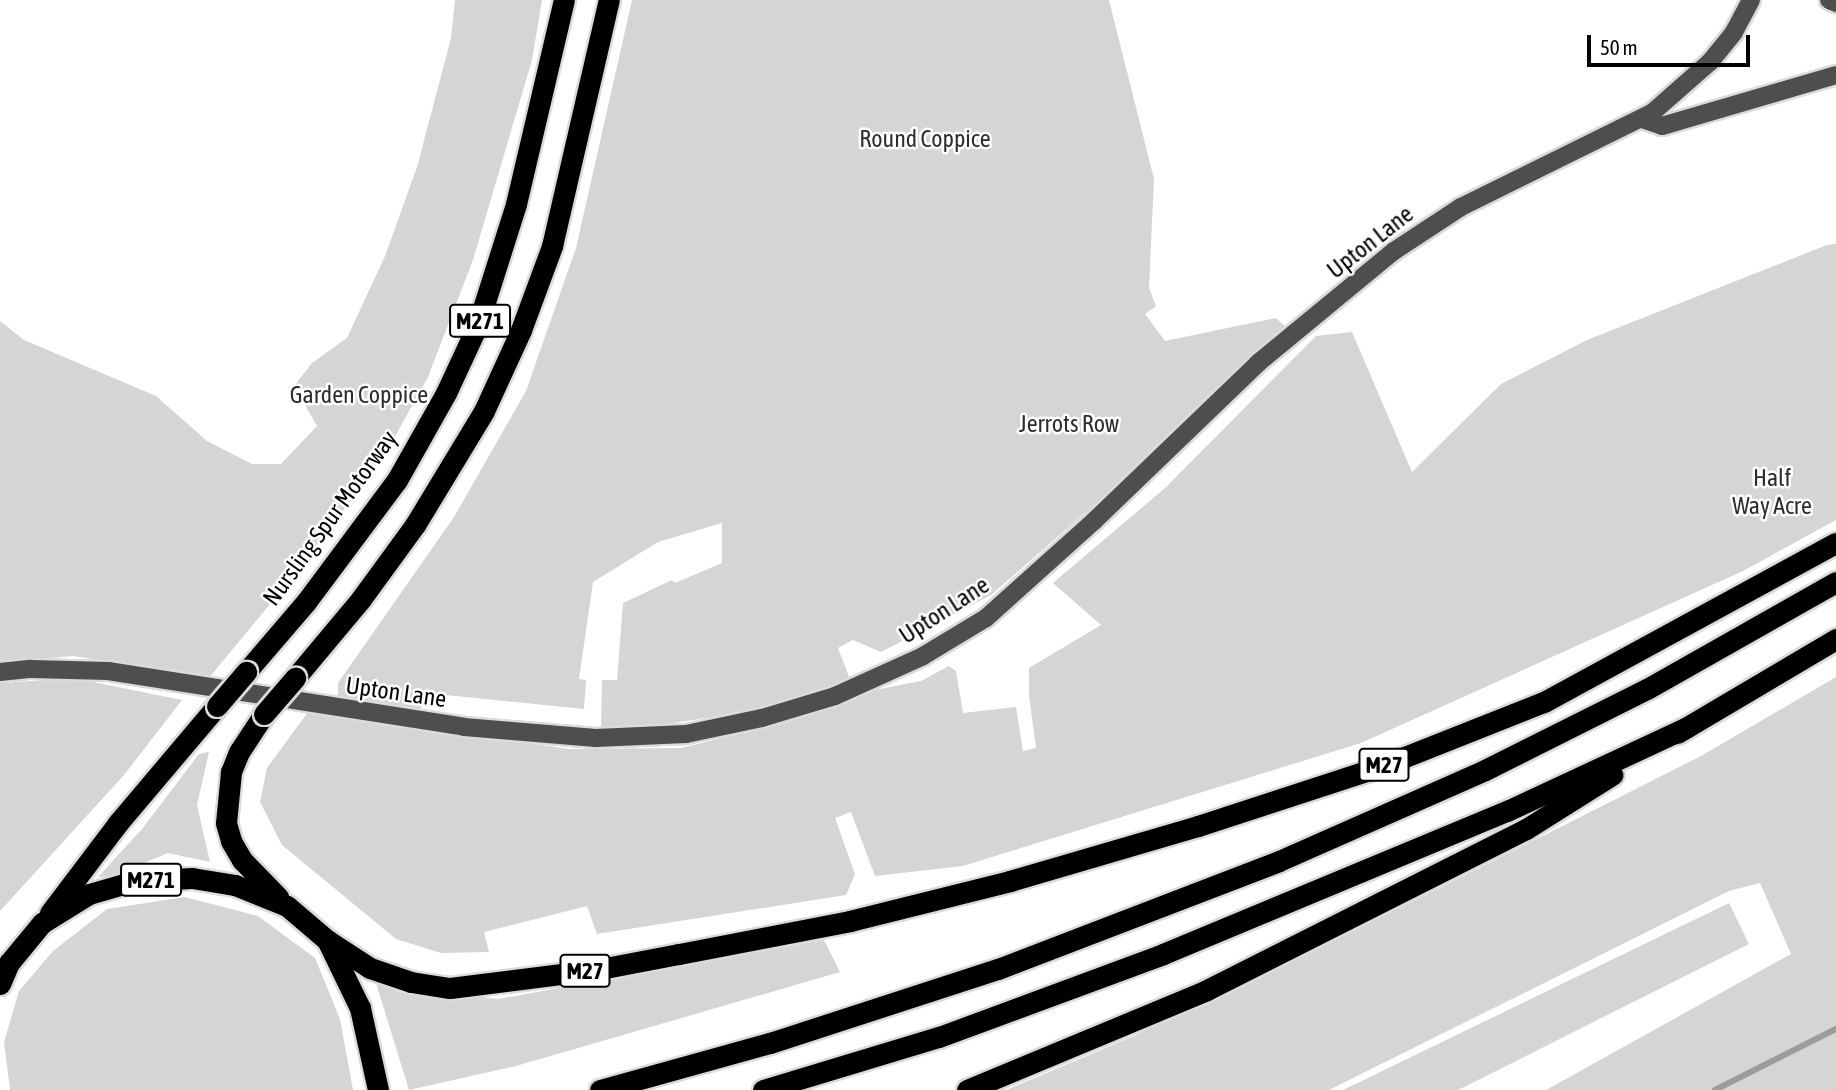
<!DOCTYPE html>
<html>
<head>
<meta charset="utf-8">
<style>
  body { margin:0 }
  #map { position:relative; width:1836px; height:1090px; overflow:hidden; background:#fff; font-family:"Asap Condensed",sans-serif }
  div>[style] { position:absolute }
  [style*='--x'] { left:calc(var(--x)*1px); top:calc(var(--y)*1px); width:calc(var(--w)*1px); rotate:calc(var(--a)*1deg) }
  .green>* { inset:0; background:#d5d5d5 }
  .stream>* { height:6px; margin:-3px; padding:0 3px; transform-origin:3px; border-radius:3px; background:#9c9c9c }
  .roads { filter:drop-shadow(2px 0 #dbdbdb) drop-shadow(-2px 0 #dbdbdb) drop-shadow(0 2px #dbdbdb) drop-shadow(0 -2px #dbdbdb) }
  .minor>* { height:18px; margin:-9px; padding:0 9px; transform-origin:9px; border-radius:9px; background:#4e4e4e }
  .highway>* { height:21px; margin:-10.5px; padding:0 10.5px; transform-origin:10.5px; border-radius:10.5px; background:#000 }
  .bridges { filter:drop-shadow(2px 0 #dbdbdb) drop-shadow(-2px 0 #dbdbdb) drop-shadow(0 2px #dbdbdb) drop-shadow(0 -2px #dbdbdb) }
  .highway-bridge>* { height:21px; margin:-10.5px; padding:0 10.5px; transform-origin:10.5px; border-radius:10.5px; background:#000 }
  span { translate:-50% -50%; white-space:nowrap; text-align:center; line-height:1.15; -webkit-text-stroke:5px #fff; paint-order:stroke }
  .shield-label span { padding:2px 5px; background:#fff; border:2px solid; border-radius:5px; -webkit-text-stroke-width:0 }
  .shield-label { font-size:23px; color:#000; font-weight:700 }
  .park-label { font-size:24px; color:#2c2c2c }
  .street-label { font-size:24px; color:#000 }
  .scale { position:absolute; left:1587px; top:35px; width:163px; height:32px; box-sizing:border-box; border:4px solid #000; border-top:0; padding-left:9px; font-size:21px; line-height:24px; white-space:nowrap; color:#000; -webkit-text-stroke:5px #fff; paint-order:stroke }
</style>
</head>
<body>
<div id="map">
  <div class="green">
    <i style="clip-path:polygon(455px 0,542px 0,532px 60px,473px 260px,428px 377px,383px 458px,295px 574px,208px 679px,74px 656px,0 662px,0 321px,24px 340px,156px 396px,207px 441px,252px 464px,281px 464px,317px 426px,294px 386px,312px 363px,347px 338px,385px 256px,417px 167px,451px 38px)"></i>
    <i style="clip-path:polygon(632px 0,1109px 0,1154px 179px,1149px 288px,1156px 306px,1145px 314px,1165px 341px,1276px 318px,1287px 328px,1164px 444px,991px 595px,881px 652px,853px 640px,838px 648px,850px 679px,764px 709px,628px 730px,601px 728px,602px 680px,617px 680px,623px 603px,672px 580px,675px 583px,722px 563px,722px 523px,658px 542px,593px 582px,579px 679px,586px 680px,584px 709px,436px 694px,417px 711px,338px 700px,338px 683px,454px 517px,526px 391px,576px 248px)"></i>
    <i style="clip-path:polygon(1836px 244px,1836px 520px,1743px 571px,1361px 743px,963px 866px,875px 876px,851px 812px,835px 818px,855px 874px,846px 895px,597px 934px,587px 906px,484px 932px,489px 952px,441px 953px,396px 939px,282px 845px,260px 802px,267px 768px,308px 712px,569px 749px,681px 748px,789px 722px,875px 690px,921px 681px,949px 666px,956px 671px,963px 713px,1016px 707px,1023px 751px,1036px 748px,1029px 696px,1029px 668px,1101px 625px,1053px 583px,1165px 488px,1316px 336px,1352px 332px,1412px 472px,1501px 384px,1587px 340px,1827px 245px)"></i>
    <i style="clip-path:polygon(1836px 677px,1836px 1090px,1546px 1090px,1791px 954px,1760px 883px,1729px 891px,1329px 1090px,1006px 1090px,1134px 1036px,1422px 897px,1701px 756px)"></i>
    <i style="clip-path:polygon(46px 680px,93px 682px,182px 700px,124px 775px,0 911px,0 683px)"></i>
    <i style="clip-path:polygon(209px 752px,197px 805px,210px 862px,168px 853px,113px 876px,98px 877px,142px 829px,199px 754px)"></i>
    <i style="clip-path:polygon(185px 897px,258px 916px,315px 958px,340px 1019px,353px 1090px,10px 1090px,4px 1042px,19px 991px,53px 951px,107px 909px)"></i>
    <i style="clip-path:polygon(1729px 903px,1749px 944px,1458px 1090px,1343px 1090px)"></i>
    <i style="clip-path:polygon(824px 940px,840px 972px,516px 1066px,409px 1090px,376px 983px,498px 999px)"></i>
  </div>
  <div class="stream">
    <i style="--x:1715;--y:1090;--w:136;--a:-26.8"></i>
  </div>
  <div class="roads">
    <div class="minor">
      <i style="--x:1829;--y:0;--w:8;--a:23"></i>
      <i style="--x:1642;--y:119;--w:21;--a:19"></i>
      <i style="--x:1662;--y:126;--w:181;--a:-16.3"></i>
      <i style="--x:0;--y:672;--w:31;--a:-6"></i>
      <i style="--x:31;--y:669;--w:77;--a:1.5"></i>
      <i style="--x:108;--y:671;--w:360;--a:8.9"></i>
      <i style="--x:464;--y:727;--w:132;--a:4.8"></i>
      <i style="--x:596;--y:738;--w:90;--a:-2.5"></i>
      <i style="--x:686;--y:734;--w:78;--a:-11.9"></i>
      <i style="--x:762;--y:718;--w:76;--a:-16.8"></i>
      <i style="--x:835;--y:696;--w:97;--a:-24.4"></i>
      <i style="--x:923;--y:656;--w:74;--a:-31.1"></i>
      <i style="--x:986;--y:618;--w:145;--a:-41.9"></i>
      <i style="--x:1094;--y:521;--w:228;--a:-43.9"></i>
      <i style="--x:1258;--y:363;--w:176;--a:-39.5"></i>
      <i style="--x:1394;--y:251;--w:80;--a:-33.3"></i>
      <i style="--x:1461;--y:207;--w:214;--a:-26.3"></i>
      <i style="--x:1653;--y:112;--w:76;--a:-41.3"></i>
      <i style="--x:1710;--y:62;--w:38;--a:-51"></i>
      <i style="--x:1734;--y:32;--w:36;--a:-62"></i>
    </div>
    <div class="highway">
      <i style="--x:246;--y:672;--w:92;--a:-49.4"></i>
      <i style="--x:306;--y:602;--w:152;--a:-53.3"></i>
      <i style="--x:397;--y:480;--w:100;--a:-60.6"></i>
      <i style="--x:446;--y:393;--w:76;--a:-65.1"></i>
      <i style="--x:478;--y:324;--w:126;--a:-72.4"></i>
      <i style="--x:516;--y:204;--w:210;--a:-76.8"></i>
      <i style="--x:295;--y:678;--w:103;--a:-50.1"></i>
      <i style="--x:361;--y:599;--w:92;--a:-53.9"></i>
      <i style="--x:415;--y:525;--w:133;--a:-58.8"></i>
      <i style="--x:484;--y:411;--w:89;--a:-65.4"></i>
      <i style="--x:521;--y:330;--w:90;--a:-69.7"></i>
      <i style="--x:552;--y:246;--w:253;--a:-77"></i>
      <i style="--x:264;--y:714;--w:45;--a:123.3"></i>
      <i style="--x:239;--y:752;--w:22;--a:112"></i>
      <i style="--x:231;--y:772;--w:51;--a:95.6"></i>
      <i style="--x:226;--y:823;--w:19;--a:74"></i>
      <i style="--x:231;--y:841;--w:22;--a:60"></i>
      <i style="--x:242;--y:860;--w:52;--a:45.8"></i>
      <i style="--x:1677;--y:733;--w:185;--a:-30.6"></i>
      <i style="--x:50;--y:913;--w:113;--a:-52.9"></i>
      <i style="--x:118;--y:823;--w:153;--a:-49.8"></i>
      <i style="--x:327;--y:940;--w:51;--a:33.1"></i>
      <i style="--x:370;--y:968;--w:43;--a:18.9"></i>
      <i style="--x:411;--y:982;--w:39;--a:9"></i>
      <i style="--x:450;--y:988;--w:151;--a:-7.2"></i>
      <i style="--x:600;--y:969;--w:80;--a:-10.8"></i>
      <i style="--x:679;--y:954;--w:174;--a:-10.9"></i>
      <i style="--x:850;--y:921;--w:165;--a:-14"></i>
      <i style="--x:1010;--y:881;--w:196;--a:-16.3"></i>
      <i style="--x:1198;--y:826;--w:194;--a:-18.1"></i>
      <i style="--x:1382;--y:766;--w:174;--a:-21.6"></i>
      <i style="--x:1544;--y:702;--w:332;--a:-28.6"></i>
      <i style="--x:0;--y:984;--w:23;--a:-67"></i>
      <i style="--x:9;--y:963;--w:52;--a:-50.5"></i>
      <i style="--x:42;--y:923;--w:55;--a:-31.7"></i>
      <i style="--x:89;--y:894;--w:47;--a:-16.1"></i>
      <i style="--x:134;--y:881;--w:58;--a:-3"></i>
      <i style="--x:192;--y:878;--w:44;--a:9.2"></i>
      <i style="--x:235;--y:885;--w:56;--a:22"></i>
      <i style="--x:287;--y:906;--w:52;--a:40.4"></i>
      <i style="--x:327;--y:940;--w:76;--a:64.1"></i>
      <i style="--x:360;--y:1008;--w:84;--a:77.6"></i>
      <i style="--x:600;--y:1090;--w:176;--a:-15.5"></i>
      <i style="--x:770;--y:1043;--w:240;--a:-18"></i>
      <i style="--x:998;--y:969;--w:301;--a:-21"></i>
      <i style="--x:1279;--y:861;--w:225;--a:-23.8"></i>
      <i style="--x:1485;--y:770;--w:181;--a:-26.6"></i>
      <i style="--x:1647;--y:689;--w:217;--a:-29.5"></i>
      <i style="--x:763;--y:1090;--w:184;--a:-16.8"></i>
      <i style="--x:939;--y:1037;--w:239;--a:-20.3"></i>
      <i style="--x:1163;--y:954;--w:373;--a:-22.6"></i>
      <i style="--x:1507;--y:811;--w:199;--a:-25"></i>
      <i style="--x:967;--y:1090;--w:260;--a:-22.6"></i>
      <i style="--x:1207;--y:990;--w:357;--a:-26.8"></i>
      <i style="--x:1526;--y:829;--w:102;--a:-32.1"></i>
    </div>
  </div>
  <div class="bridges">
    <div class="highway-bridge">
      <i style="--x:217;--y:706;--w:45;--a:-49.5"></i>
      <i style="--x:264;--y:714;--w:48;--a:-49.3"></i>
    </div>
  </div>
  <div class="shield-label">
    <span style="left:480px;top:321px">M271</span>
    <span style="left:1384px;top:765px">M27</span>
    <span style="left:151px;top:880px">M271</span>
    <span style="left:585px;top:971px">M27</span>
  </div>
  <div class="park-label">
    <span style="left:925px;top:139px">Round Coppice</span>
    <span style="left:359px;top:395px">Garden Coppice</span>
    <span style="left:1069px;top:424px">Jerrots Row</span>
    <span style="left:1772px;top:492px">Half<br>Way Acre</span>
  </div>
  <div class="street-label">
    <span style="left:1370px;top:242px;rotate:-38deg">Upton Lane</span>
    <span style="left:330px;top:518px;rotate:-54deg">Nursling Spur Motorway</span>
    <span style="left:944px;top:610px;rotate:-33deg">Upton Lane</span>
    <span style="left:396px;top:692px;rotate:8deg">Upton Lane</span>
  </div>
  <div class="scale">50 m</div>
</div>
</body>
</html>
